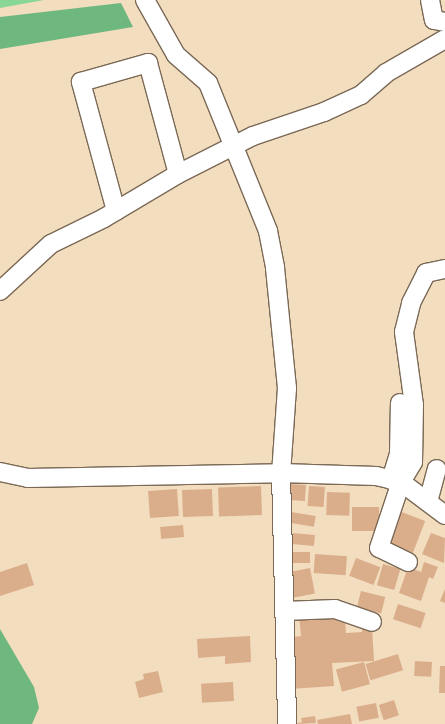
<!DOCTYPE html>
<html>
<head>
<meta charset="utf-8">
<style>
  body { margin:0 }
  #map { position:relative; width:445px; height:724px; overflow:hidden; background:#f2ddbf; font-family:"Gentium Book Plus",serif }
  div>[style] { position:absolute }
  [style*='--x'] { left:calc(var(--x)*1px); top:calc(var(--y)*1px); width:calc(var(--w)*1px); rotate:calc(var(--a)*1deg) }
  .green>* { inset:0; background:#88d796 }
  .forest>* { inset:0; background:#6eb87f }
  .building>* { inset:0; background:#dbae8b; transform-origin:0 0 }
  .roads { filter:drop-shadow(1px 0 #7b6956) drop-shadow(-1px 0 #7b6956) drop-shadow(0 1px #7b6956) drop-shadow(0 -1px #7b6956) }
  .minor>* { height:18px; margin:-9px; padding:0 9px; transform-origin:9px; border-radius:9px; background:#fff }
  span { translate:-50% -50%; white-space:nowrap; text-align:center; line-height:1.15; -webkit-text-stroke:3px #f7f3e8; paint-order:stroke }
</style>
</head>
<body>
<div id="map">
  <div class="green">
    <i style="clip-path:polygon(0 0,44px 0,0 8px)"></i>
  </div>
  <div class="forest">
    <i style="clip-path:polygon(121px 3px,133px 27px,0 49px,0 17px)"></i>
    <i style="clip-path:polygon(0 629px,34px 687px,39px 708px,32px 724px,0 724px)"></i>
  </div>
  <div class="building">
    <i style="left:290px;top:484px;width:16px;height:16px;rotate:4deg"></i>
    <i style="left:261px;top:486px;width:29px;height:43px;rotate:88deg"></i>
    <i style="left:309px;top:486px;width:16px;height:20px;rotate:4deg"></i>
    <i style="left:177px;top:489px;width:27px;height:29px;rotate:86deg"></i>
    <i style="left:212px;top:489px;width:27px;height:30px;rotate:88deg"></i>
    <i style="left:327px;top:492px;width:23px;height:23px;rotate:2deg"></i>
    <i style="left:352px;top:507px;width:27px;height:24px"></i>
    <i style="left:399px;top:511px;width:28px;height:34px;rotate:21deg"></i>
    <i style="left:291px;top:512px;width:25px;height:11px;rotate:9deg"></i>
    <i style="left:183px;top:525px;width:12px;height:23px;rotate:85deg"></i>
    <i style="left:293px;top:533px;width:22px;height:11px;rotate:5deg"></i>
    <i style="clip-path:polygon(431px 533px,445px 538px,444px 563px,422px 554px)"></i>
    <i style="left:310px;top:552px;width:11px;height:22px;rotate:90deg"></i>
    <i style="left:315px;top:554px;width:32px;height:19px;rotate:4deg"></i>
    <i style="left:356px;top:558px;width:26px;height:19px;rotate:21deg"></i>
    <i style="clip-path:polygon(424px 562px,438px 567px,433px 579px,429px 577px,421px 601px,399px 593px,408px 567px,421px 572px)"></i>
    <i style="clip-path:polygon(27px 563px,34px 585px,0 596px,0 572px)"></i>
    <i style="left:383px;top:564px;width:18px;height:22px;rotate:16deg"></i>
    <i style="left:310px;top:568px;width:26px;height:25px;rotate:79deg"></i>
    <i style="clip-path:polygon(445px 589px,445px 603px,440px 601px)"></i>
    <i style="left:361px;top:591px;width:25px;height:17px;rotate:14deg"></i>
    <i style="left:398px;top:604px;width:29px;height:16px;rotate:18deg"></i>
    <i style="clip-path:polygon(335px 613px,335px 620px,345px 619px,346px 633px,362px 632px,362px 627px,372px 627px,374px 661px,332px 663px,334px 686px,290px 689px,293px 637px,301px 636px,299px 615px)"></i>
    <i style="clip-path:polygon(250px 636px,251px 662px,225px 664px,225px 656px,198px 658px,197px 639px)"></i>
    <i style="left:398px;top:654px;width:17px;height:34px;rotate:73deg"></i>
    <i style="left:415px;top:661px;width:17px;height:15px;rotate:3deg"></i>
    <i style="left:364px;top:662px;width:23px;height:29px;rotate:75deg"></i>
    <i style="clip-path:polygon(440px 666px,445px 666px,445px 693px,439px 693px)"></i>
    <i style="clip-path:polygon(158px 671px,163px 692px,139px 698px,135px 682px,144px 679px,143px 674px)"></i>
    <i style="left:233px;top:682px;width:19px;height:32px;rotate:87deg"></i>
    <i style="left:394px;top:700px;width:16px;height:16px;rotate:72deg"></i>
    <i style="left:376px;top:703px;width:15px;height:20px;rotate:79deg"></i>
    <i style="clip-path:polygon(350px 714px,352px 724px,318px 724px,317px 720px)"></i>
    <i style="clip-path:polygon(315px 716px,316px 723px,294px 724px,302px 722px,301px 718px)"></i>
  </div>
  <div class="roads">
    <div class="minor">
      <i style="--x:145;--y:0;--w:63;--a:60.6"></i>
      <i style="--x:176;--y:55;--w:43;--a:41.2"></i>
      <i style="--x:208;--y:83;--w:160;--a:67.9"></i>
      <i style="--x:268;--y:231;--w:38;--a:79"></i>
      <i style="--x:275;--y:268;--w:121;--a:84.3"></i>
      <i style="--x:287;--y:388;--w:85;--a:94"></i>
      <i style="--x:281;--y:473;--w:251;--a:88.6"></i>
      <i style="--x:430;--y:0;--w:20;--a:79"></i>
      <i style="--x:434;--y:20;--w:11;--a:10"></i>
      <i style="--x:116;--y:211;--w:134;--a:-105.2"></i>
      <i style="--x:81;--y:82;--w:70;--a:-15.8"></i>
      <i style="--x:148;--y:63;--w:115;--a:74.9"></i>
      <i style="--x:0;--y:291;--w:69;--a:-42.7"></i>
      <i style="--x:51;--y:244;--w:59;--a:-26.1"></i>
      <i style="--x:104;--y:218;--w:86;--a:-30.7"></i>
      <i style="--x:178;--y:174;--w:84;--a:-26.9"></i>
      <i style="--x:253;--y:136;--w:75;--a:-18.7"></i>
      <i style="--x:324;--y:112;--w:41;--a:-24.7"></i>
      <i style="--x:361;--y:95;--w:33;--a:-41"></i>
      <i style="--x:386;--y:73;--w:68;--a:-30"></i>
      <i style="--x:0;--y:472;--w:29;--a:12"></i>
      <i style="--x:28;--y:478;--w:253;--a:-1.1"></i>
      <i style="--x:281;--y:473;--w:95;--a:1.8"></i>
      <i style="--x:376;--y:476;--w:26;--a:13"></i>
      <i style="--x:401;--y:482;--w:55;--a:36.9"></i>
      <i style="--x:391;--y:480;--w:28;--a:-73"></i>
      <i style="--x:399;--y:453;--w:50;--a:-88.9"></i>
      <i style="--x:428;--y:502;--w:34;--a:-75"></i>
      <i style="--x:408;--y:562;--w:32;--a:-154"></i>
      <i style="--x:379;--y:548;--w:70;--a:-71.6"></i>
      <i style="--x:401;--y:482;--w:23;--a:-59"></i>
      <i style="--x:413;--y:462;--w:57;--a:-89"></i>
      <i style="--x:414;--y:405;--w:74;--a:-97.8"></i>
      <i style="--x:404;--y:332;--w:30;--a:-76"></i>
      <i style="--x:411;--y:303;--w:34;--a:-63"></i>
      <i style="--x:426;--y:273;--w:19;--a:-12"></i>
      <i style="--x:284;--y:611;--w:51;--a:-2.2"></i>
      <i style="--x:335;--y:609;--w:39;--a:19"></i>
    </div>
  </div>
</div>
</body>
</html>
